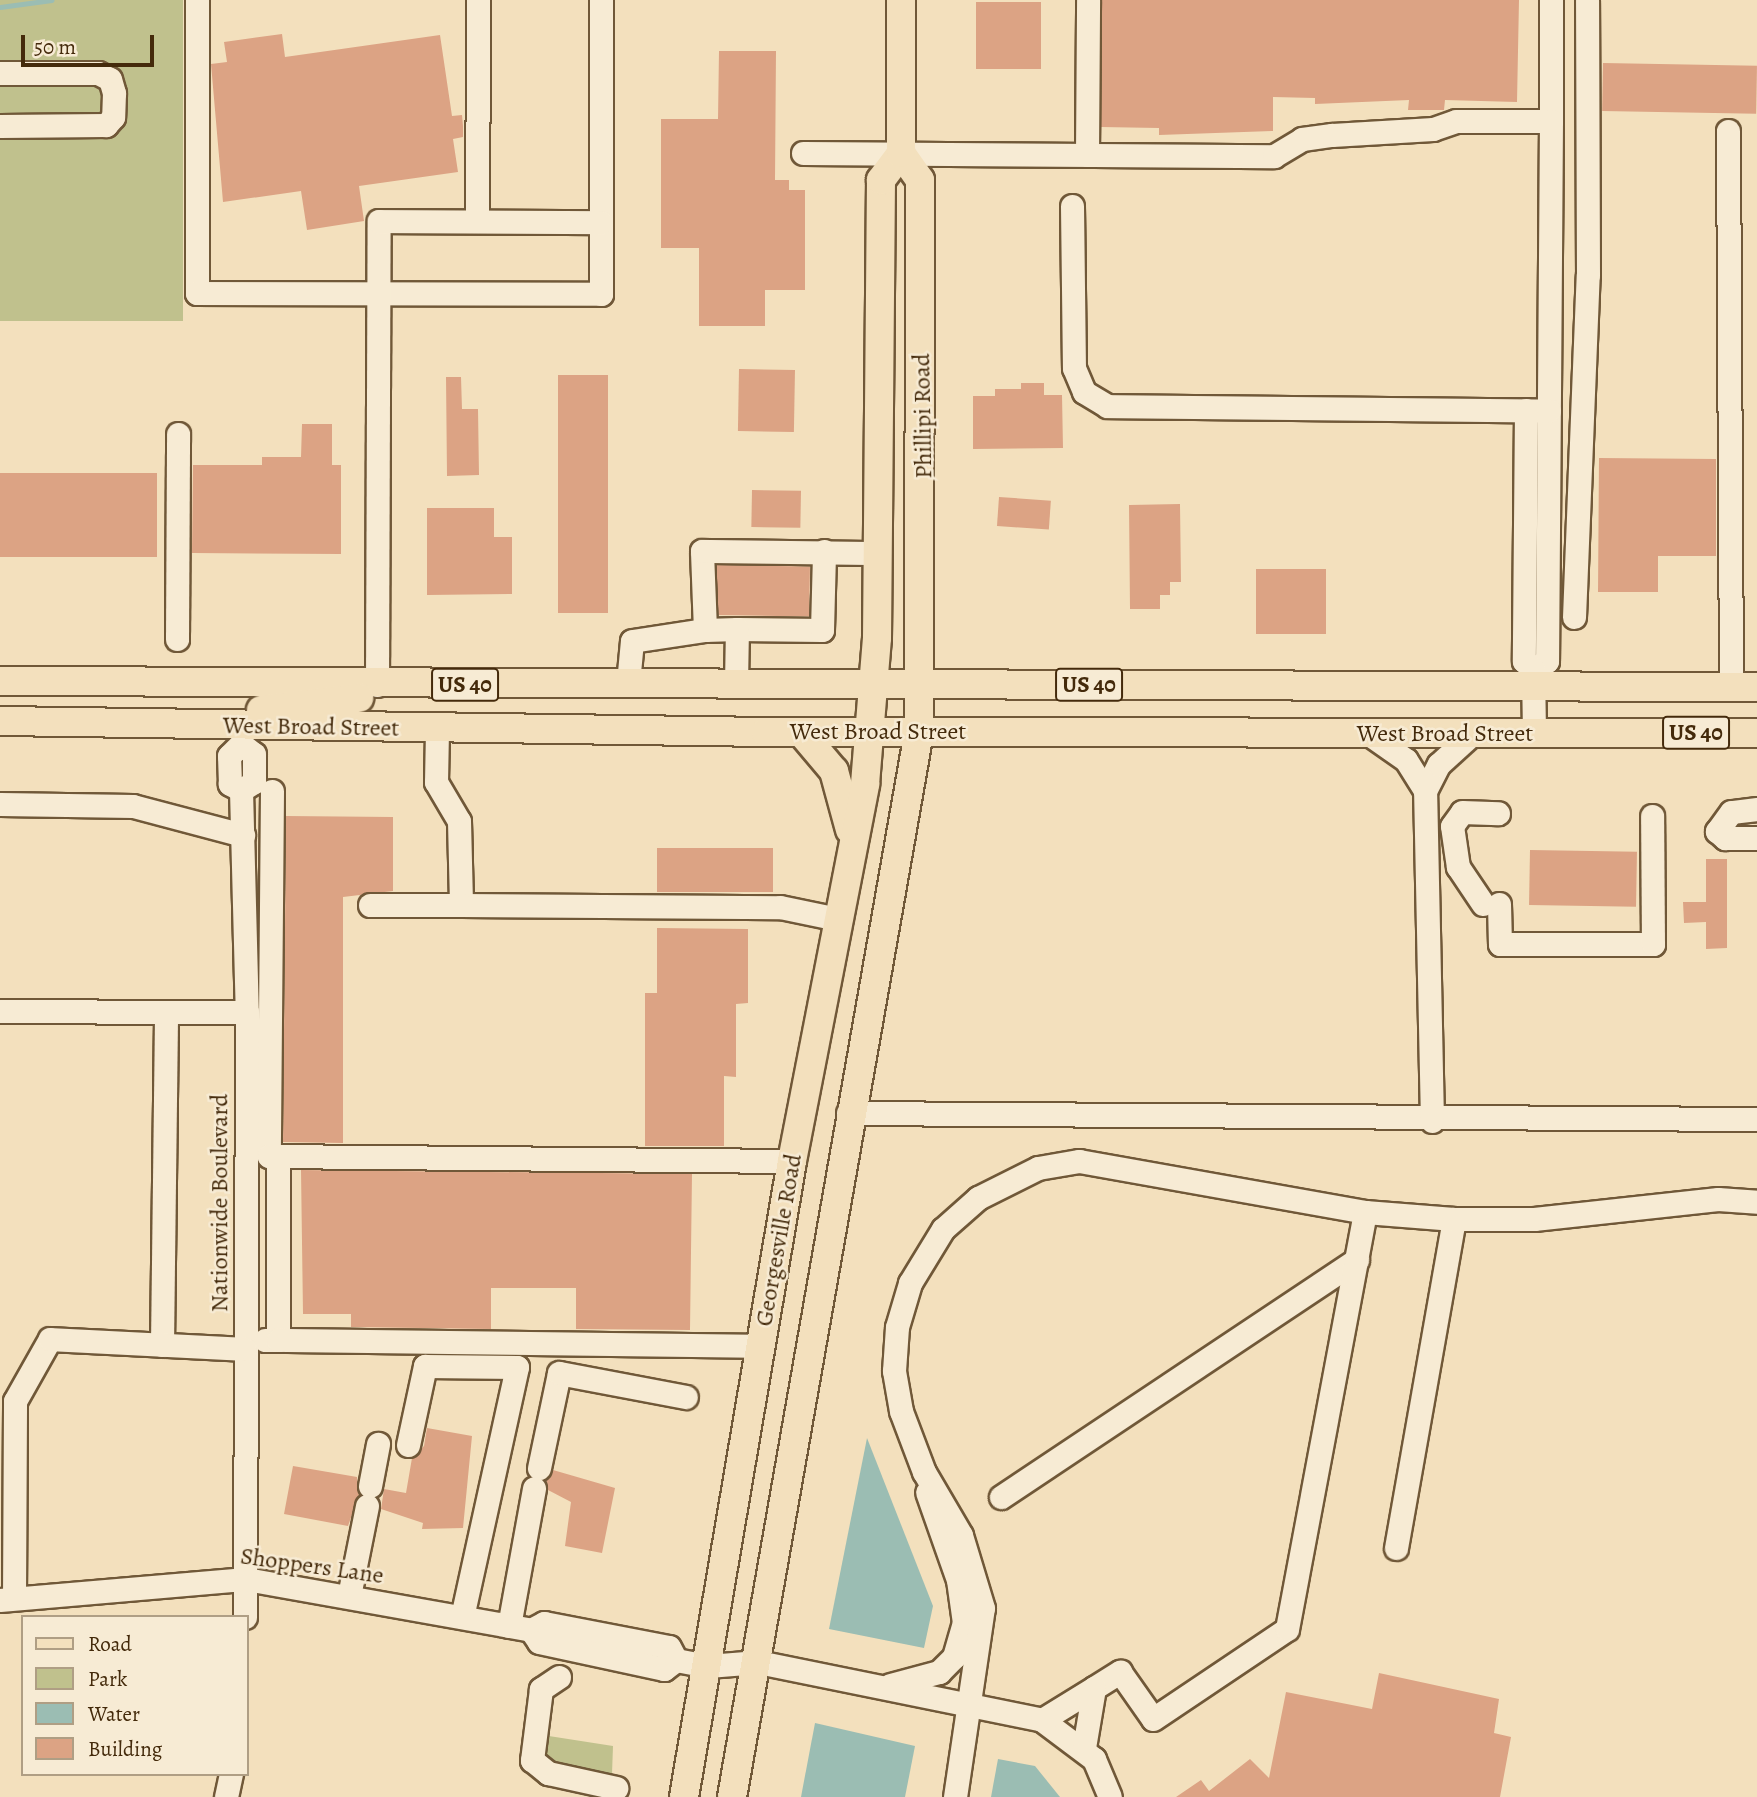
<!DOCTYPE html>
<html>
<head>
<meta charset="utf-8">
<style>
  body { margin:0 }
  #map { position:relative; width:1757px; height:1797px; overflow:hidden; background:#f3e0bd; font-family:Alegreya,serif }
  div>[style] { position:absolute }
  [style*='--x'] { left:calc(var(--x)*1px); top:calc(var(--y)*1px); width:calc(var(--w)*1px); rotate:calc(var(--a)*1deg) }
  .green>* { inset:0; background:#c0c18d; transform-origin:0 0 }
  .water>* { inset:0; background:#9bbdb3 }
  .stream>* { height:5px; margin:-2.5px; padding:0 2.5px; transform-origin:2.5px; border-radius:2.5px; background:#9bbdb3 }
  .building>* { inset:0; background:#dca384; transform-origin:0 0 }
  .roads { filter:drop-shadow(2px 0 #705838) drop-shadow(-2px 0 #705838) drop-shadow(0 2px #705838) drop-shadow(0 -2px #705838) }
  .minor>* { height:23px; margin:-11.5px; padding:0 11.5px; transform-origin:11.5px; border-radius:11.5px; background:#f7ebd4 }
  .major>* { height:28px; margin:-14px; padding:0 14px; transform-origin:14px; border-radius:14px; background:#f3e0bd }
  span { translate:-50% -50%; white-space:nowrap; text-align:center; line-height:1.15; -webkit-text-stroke:5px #f7ebd4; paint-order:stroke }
  .shield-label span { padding:2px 5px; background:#f7ebd4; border:2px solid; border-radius:5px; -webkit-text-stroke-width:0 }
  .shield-label { font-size:23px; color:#442a0b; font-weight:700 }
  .street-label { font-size:24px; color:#442a0b }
  .legend { position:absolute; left:21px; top:1615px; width:228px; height:161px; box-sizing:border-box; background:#f7ebd4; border:2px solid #af9e84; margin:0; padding:9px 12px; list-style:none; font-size:21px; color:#442a0b }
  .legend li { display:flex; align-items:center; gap:14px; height:35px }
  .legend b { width:35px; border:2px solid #af9e84 }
  .scale { position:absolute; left:21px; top:35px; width:133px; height:32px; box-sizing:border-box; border:4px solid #442a0b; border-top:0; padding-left:9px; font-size:21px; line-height:24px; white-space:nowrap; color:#442a0b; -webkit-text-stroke:5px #f7ebd4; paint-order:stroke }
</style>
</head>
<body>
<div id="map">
  <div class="green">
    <i style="left:0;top:0;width:183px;height:321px"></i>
    <i style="clip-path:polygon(536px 1734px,613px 1746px,612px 1774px,609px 1779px,547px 1764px)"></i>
  </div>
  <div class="water">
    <i style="clip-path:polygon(867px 1438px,933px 1606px,924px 1648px,829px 1629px)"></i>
    <i style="clip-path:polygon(815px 1723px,915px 1746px,905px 1797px,801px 1797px)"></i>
    <i style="clip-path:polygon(998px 1759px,1035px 1766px,1060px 1797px,991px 1797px)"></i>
  </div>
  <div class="stream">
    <i style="--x:0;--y:7;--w:52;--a:-7.7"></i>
  </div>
  <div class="building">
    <i style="clip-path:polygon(1102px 0,1519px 0,1517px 102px,1445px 100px,1444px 110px,1408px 110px,1409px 100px,1315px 104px,1315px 98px,1273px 97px,1273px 131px,1159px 135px,1159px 128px,1101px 127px)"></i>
    <i style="left:976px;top:2px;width:65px;height:67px"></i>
    <i style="clip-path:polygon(282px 34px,285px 57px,440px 35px,452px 116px,462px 115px,463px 126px,463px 137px,453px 139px,458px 172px,359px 186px,364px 221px,307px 230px,301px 191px,223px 202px,211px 64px,227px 62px,224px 42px)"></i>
    <i style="clip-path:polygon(719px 51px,776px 51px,775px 180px,789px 180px,789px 190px,805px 190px,805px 290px,765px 290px,765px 326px,699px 326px,699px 248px,661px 248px,661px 119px,718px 119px)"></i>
    <i style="left:1603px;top:63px;width:154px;height:48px;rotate:1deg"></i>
    <i style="left:739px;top:369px;width:56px;height:62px;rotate:1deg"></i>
    <i style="left:558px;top:375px;width:50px;height:238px"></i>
    <i style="clip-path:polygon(446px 377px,461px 377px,462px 409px,478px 409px,479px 475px,447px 476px)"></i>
    <i style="clip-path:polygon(1021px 383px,1044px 383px,1044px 395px,1062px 395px,1063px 448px,973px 449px,973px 396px,995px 396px,995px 389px,1021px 389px)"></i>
    <i style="clip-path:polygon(302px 424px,332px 424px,332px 465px,341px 465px,341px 554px,192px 553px,193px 465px,262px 465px,262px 457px,301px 457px)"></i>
    <i style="clip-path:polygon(1599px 458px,1716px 459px,1716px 556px,1658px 556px,1658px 592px,1598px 592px)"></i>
    <i style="left:0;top:473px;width:157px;height:84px"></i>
    <i style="left:752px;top:490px;width:49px;height:37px;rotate:1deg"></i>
    <i style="left:999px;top:497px;width:52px;height:29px;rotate:4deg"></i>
    <i style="clip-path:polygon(1180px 504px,1181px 582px,1170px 582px,1170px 595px,1160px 595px,1160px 609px,1130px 609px,1129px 505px)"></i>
    <i style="clip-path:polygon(427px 508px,494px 508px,494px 537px,512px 537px,512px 594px,427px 595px)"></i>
    <i style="left:717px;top:565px;width:93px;height:50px;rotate:1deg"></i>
    <i style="left:1256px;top:569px;width:70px;height:65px"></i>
    <i style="clip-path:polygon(286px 816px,393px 817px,393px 891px,343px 897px,343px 1143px,283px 1142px)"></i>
    <i style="left:657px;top:848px;width:116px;height:44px"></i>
    <i style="left:1530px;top:850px;width:107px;height:55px;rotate:1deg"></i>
    <i style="clip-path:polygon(1706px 859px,1727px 859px,1727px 948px,1706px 949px,1706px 922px,1684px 923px,1683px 902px,1706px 902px)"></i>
    <i style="clip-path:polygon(657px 928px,748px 929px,748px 1003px,736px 1004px,736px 1077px,724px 1076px,724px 1146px,645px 1146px,645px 993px,657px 993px)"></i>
    <i style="clip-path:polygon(301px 1170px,692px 1174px,690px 1330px,576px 1329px,576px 1288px,491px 1288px,491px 1329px,351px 1327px,351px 1314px,303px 1314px)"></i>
    <i style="clip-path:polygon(427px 1428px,472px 1436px,463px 1528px,422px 1529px,423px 1523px,381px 1509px,384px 1489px,406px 1493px,412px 1458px,424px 1446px)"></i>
    <i style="clip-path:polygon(293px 1466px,357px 1477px,359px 1495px,348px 1526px,284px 1514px)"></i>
    <i style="clip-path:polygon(553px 1470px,615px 1488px,602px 1553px,565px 1546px,571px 1502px,548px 1490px,545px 1480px)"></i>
    <i style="clip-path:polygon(1379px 1673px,1499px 1699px,1494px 1733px,1511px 1737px,1500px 1797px,1176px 1797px,1201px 1780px,1209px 1791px,1250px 1759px,1269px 1778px,1286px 1692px,1372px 1709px)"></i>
  </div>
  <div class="roads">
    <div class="minor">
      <i style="--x:197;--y:0;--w:293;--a:90"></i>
      <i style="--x:197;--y:293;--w:404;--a:0.1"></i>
      <i style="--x:601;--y:294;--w:294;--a:-90"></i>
      <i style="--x:0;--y:73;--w:98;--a:0"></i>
      <i style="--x:98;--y:73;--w:13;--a:27"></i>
      <i style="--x:110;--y:79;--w:15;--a:74"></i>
      <i style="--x:114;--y:93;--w:24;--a:92"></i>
      <i style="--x:113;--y:117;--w:11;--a:131"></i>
      <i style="--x:106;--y:125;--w:106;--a:179.5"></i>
      <i style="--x:1551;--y:121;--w:121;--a:-90"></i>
      <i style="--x:1728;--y:131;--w:556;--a:89.69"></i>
      <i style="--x:803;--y:153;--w:471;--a:0.4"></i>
      <i style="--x:1274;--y:156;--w:33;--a:-31"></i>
      <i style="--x:1302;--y:139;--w:30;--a:-8"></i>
      <i style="--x:1332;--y:135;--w:101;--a:-3.4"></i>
      <i style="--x:1433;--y:129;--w:24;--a:-19"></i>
      <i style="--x:1456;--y:121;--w:95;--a:0"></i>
      <i style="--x:1551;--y:121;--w:540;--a:90.42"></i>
      <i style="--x:1547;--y:661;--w:16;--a:150"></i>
      <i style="--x:1087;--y:155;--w:155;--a:-89.6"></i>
      <i style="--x:1072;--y:206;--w:162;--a:89.3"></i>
      <i style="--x:1074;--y:368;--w:26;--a:67"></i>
      <i style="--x:1084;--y:392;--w:27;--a:31"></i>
      <i style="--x:1107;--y:406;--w:442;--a:0.6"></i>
      <i style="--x:477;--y:221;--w:221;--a:-89.7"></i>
      <i style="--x:1526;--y:410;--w:251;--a:90.5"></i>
      <i style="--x:1524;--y:661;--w:12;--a:42"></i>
      <i style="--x:1533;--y:669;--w:66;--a:89.1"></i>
      <i style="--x:1574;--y:617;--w:342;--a:-87.7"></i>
      <i style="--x:1588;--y:275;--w:275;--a:-90.2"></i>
      <i style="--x:737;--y:629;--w:85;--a:0.7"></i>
      <i style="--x:822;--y:630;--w:79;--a:-88.5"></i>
      <i style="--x:177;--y:639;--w:205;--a:-89.7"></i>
      <i style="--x:628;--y:683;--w:42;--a:-84.6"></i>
      <i style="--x:632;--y:641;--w:74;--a:-8.6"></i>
      <i style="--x:736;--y:684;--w:55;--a:-89"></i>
      <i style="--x:737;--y:629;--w:32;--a:178"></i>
      <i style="--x:705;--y:630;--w:79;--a:-92.2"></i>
      <i style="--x:702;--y:551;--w:176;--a:0.7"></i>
      <i style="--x:377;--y:685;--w:464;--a:-89.8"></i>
      <i style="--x:379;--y:221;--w:222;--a:0.3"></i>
      <i style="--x:437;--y:730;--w:52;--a:91.1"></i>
      <i style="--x:436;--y:782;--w:45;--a:59.5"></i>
      <i style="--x:459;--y:821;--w:84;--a:88.6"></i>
      <i style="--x:461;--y:905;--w:319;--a:0.4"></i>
      <i style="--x:780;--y:907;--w:59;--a:11.7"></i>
      <i style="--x:1369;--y:734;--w:45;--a:35.1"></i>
      <i style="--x:1406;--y:760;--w:36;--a:58"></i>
      <i style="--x:241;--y:744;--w:16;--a:38"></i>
      <i style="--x:254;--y:754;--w:28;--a:90"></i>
      <i style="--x:254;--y:782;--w:15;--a:148"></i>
      <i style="--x:241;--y:790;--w:13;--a:-151"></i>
      <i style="--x:230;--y:784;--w:28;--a:-92"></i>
      <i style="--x:229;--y:756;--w:17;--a:-45"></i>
      <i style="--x:241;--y:790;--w:222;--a:88.5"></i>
      <i style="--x:247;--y:1012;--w:605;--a:90.19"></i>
      <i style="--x:272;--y:791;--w:365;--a:90.5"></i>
      <i style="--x:269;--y:1156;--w:523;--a:0.55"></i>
      <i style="--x:0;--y:804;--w:133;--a:0.9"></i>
      <i style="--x:133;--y:806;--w:114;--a:14.8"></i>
      <i style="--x:1757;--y:809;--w:26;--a:173"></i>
      <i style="--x:1731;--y:812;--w:24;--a:126"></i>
      <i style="--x:1717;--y:831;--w:11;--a:41"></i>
      <i style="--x:1725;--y:838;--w:32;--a:0"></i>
      <i style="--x:1483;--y:904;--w:45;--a:-124"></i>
      <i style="--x:1458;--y:867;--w:41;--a:-98.3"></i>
      <i style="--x:1452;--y:826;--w:17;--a:-54"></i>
      <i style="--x:1462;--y:812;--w:36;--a:2"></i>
      <i style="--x:1499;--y:904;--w:40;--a:88.6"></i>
      <i style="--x:1500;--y:944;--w:153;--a:0"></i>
      <i style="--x:1653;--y:944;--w:128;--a:-90.4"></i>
      <i style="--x:370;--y:905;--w:91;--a:0"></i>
      <i style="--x:0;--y:1011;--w:166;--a:0.3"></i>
      <i style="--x:848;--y:1113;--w:909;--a:0.38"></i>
      <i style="--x:1432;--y:1121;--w:330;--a:-91.2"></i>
      <i style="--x:1425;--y:791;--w:30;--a:-63"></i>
      <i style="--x:1439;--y:764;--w:45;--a:-42.3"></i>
      <i style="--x:265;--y:1340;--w:13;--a:0"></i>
      <i style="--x:278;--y:1340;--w:184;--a:-90"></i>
      <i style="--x:278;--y:1340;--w:483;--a:0.7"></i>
      <i style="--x:162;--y:1345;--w:333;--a:-89.3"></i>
      <i style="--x:166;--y:1012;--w:81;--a:0"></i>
      <i style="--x:408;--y:1445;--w:81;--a:-77.9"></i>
      <i style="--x:425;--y:1366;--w:92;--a:0.6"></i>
      <i style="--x:517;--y:1367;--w:256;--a:102.4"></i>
      <i style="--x:539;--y:1468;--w:97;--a:-78.1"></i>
      <i style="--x:559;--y:1373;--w:129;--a:10.7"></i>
      <i style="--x:370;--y:1486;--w:43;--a:-79.2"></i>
      <i style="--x:1001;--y:1497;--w:428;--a:-33.7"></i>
      <i style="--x:1396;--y:1548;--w:334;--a:-80"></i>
      <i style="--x:349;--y:1596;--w:92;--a:-78.7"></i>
      <i style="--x:14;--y:1598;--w:197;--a:-89.7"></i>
      <i style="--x:15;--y:1401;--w:71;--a:-60.6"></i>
      <i style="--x:50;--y:1339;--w:195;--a:2.9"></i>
      <i style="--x:0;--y:1600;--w:247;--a:-4.9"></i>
      <i style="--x:246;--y:1579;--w:290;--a:10.1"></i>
      <i style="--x:531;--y:1630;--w:15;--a:-28"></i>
      <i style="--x:544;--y:1623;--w:127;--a:10.9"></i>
      <i style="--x:669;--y:1647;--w:15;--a:62"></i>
      <i style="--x:509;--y:1626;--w:140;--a:-79.7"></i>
      <i style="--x:531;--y:1630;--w:14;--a:56"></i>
      <i style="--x:539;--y:1642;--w:128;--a:12.2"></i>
      <i style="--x:664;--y:1669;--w:15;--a:-37"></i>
      <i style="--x:676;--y:1660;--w:33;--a:11"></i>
      <i style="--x:708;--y:1666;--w:50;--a:-4.6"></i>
      <i style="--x:758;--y:1662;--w:290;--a:11.5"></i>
      <i style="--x:1042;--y:1720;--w:65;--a:36.9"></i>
      <i style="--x:1094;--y:1759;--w:41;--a:67.2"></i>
      <i style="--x:559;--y:1677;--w:22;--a:146"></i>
      <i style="--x:541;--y:1689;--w:72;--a:97.2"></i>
      <i style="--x:532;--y:1760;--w:21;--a:39"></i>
      <i style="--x:548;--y:1773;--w:70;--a:12.4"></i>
      <i style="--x:890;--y:1685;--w:51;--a:-14.9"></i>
      <i style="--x:939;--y:1672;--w:21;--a:-45"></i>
      <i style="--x:954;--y:1657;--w:35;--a:-74"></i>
      <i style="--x:964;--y:1623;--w:43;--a:-97.9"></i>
      <i style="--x:958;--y:1580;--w:93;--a:-109.4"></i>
      <i style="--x:1094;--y:1688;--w:31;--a:-32"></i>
      <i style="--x:1120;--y:1672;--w:57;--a:54.9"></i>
      <i style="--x:1153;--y:1719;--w:161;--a:-33.9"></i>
      <i style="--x:1287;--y:1629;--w:424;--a:-79.4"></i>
      <i style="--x:1042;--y:1720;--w:61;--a:-31.6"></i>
      <i style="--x:1094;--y:1688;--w:61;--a:99.5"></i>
      <i style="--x:226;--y:1797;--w:24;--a:-78"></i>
      <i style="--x:955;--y:1797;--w:191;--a:-81.6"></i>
      <i style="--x:983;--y:1608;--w:76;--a:-106.8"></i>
      <i style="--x:961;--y:1535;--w:73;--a:-120.4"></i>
      <i style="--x:924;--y:1472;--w:65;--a:-110.7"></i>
      <i style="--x:901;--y:1411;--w:41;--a:-99.9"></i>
      <i style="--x:894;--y:1371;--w:44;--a:-86.1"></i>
      <i style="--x:897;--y:1327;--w:46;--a:-73.5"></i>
      <i style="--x:910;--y:1283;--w:63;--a:-58.6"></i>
      <i style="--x:943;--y:1229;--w:47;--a:-41.5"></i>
      <i style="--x:978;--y:1198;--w:67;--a:-26.6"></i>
      <i style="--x:1038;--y:1168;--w:42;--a:-9.7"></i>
      <i style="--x:1079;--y:1161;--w:291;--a:10.1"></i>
      <i style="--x:1365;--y:1212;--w:89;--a:4.5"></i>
      <i style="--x:1454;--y:1219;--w:80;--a:0"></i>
      <i style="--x:1534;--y:1219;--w:185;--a:-6.2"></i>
      <i style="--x:1718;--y:1199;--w:39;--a:4"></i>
    </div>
    <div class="major">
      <i style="--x:0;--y:681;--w:1757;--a:0.2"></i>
      <i style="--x:261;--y:710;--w:99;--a:-7"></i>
      <i style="--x:0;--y:721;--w:766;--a:0.82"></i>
      <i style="--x:766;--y:732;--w:991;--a:0.06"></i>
      <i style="--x:801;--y:732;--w:51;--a:49.8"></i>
      <i style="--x:834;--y:771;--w:61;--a:74.8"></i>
      <i style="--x:684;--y:1797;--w:645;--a:-80.36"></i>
      <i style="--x:792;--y:1161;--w:384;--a:-79"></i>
      <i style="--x:865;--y:784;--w:146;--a:-85.3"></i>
      <i style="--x:877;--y:638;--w:458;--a:-89.5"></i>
      <i style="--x:881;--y:180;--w:34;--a:-53"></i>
      <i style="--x:732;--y:1797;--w:1081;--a:-80.04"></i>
      <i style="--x:919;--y:732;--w:552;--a:-89.9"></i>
      <i style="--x:920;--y:180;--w:33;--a:-125"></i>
      <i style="--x:901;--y:153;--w:153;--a:-90"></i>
    </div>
  </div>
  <div class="shield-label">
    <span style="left:465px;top:685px">US 40</span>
    <span style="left:1089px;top:685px">US 40</span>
    <span style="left:1696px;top:733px">US 40</span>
  </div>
  <div class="street-label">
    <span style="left:923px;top:416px;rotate:-91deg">Phillipi Road</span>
    <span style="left:311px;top:727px;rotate:1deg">West Broad Street</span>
    <span style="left:878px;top:732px">West Broad Street</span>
    <span style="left:1445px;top:734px">West Broad Street</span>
    <span style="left:220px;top:1203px;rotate:-90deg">Nationwide Boulevard</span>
    <span style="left:779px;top:1240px;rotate:-80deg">Georgesville Road</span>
    <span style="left:312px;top:1566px;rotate:8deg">Shoppers Lane</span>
  </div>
  <ul class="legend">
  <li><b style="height:9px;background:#f3e0bd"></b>Road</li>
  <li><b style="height:19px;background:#c0c18d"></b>Park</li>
  <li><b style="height:19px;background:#9bbdb3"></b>Water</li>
  <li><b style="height:19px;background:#dca384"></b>Building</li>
  </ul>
  <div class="scale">50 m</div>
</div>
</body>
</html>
